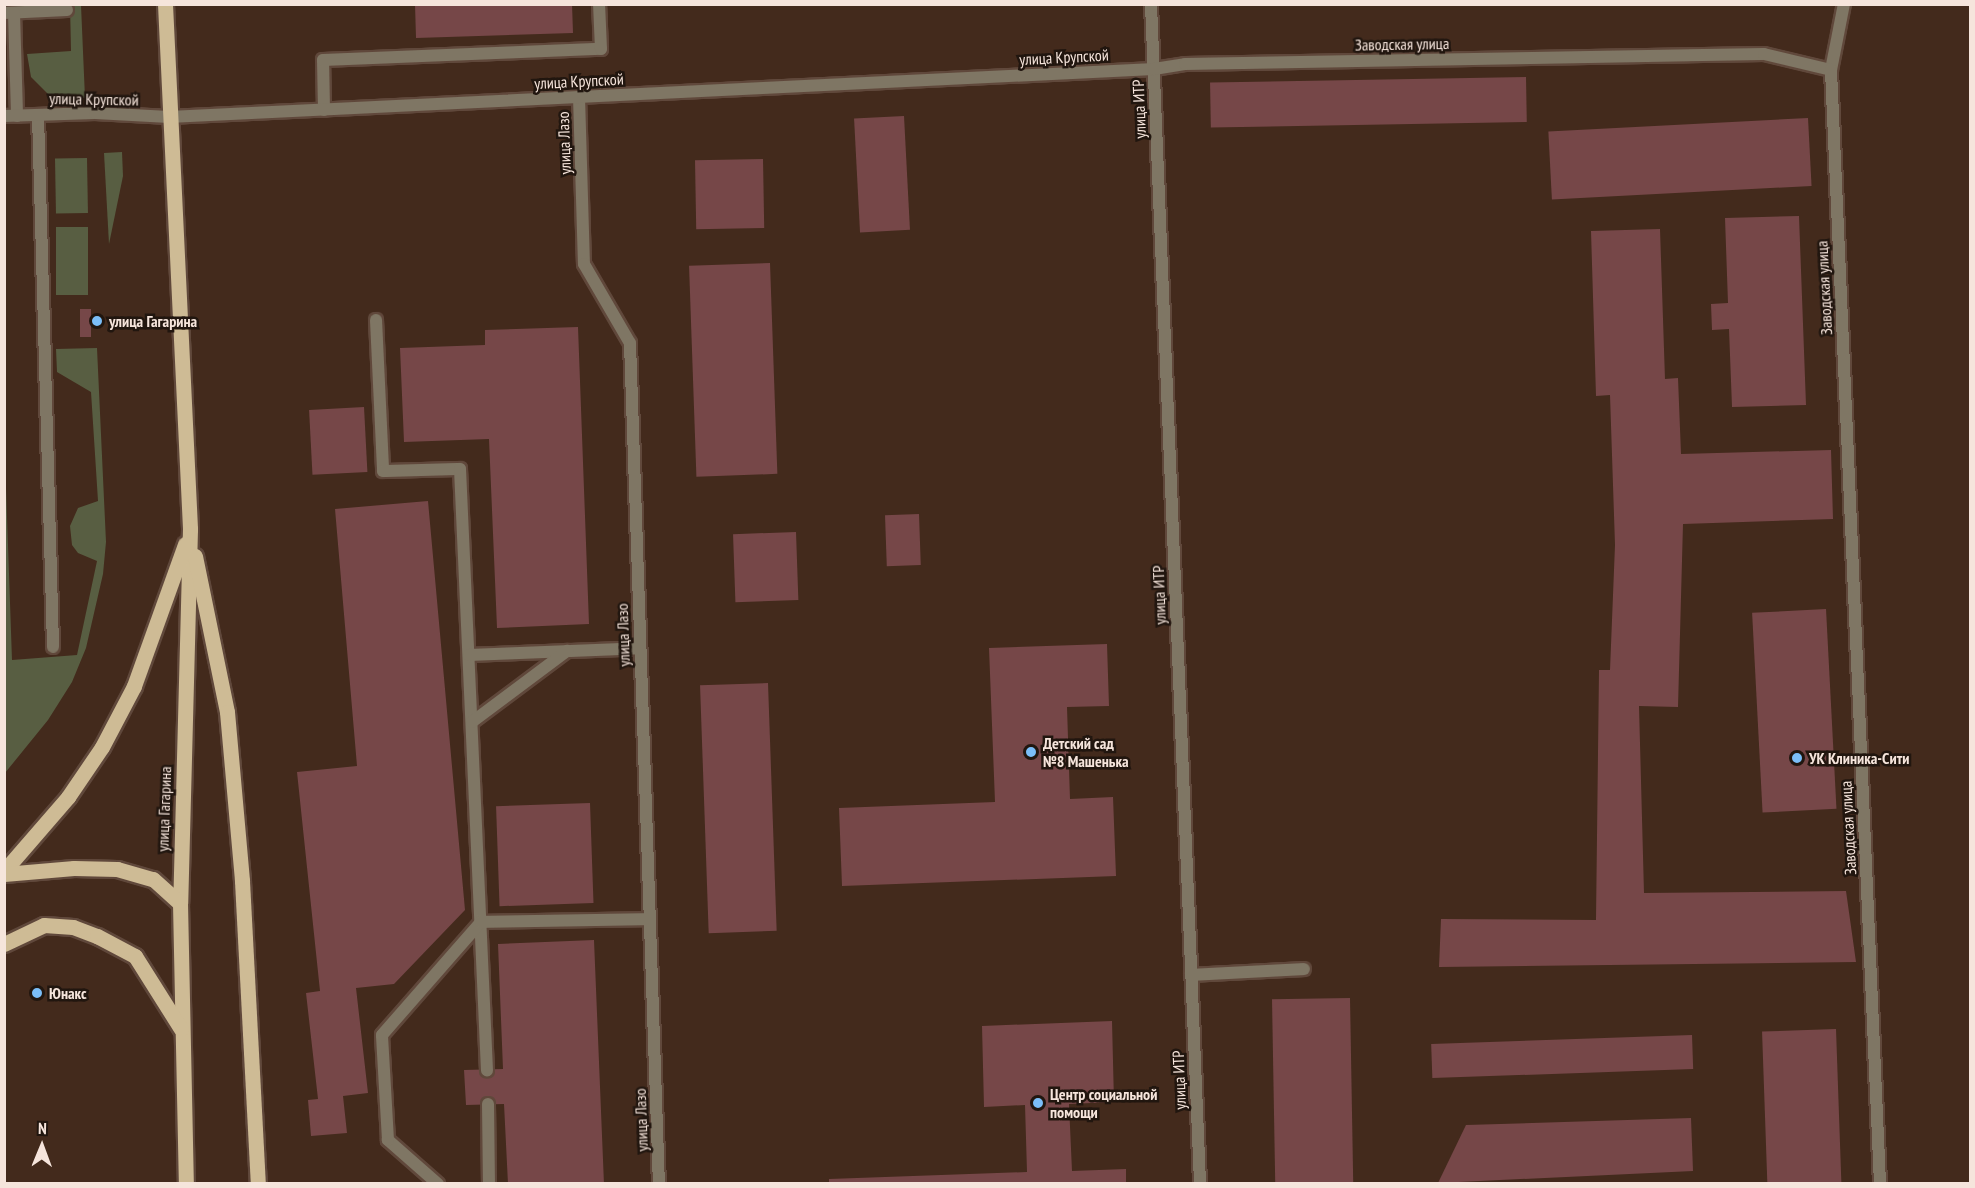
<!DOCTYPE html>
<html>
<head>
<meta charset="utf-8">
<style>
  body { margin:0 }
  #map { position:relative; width:1975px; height:1188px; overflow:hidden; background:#432a1c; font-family:"PT Sans Narrow",sans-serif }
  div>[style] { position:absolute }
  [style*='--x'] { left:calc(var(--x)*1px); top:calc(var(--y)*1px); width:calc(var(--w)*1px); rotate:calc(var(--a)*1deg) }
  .green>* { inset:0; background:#585e42; transform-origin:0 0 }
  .building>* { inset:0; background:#764748; transform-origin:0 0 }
  .roads { filter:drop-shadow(2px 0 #60483b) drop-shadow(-2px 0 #60483b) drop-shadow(0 2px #60483b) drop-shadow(0 -2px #60483b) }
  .lane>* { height:12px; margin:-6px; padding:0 6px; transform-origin:6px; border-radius:6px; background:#7f7664 }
  .street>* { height:12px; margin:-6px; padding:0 6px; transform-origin:6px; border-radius:6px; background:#7f7664 }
  .primary>* { height:15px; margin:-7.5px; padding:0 7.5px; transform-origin:7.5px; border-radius:7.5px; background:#cebb95 }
  .dots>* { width:16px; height:16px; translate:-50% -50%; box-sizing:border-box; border:3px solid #21160f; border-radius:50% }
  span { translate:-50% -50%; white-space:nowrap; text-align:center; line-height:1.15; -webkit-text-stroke:5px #21160f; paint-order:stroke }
  .street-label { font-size:16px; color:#f6e5dc }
  .poi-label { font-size:16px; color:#f6e5dc; font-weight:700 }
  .left { translate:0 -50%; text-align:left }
  .frame { position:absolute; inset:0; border:6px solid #f6e5dc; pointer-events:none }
  .north { position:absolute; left:12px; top:1116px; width:60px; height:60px; -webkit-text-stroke:4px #21160f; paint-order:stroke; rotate:1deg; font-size:16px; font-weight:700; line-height:24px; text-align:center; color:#f6e5dc }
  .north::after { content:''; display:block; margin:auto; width:21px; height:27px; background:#f6e5dc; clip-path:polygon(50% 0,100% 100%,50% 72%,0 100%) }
</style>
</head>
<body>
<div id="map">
  <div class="green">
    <i style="clip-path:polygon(70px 5px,81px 5px,85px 98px,52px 98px,31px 77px,27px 54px,71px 51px)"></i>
    <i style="clip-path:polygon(122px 152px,123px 176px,109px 244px,104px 153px)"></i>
    <i style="left:87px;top:158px;width:55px;height:32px;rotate:89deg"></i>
    <i style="left:56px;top:227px;width:32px;height:68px"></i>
    <i style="clip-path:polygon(97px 348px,106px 542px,103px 574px,86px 648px,72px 682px,48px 720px,5px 773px,5px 459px,12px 660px,77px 655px,97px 561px,78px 553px,72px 545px,70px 526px,78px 508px,98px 501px,91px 392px,57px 372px,56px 349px)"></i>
  </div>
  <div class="building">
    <i style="clip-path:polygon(415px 4px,572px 4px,573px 33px,416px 38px)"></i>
    <i style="left:1526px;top:77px;width:45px;height:316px;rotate:89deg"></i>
    <i style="left:904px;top:116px;width:114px;height:50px;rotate:87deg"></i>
    <i style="left:1808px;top:118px;width:68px;height:260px;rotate:87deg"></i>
    <i style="left:763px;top:159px;width:69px;height:68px;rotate:89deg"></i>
    <i style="clip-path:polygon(1799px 216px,1806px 405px,1732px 407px,1729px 329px,1712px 330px,1711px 304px,1728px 303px,1725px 218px)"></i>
    <i style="clip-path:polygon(1660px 229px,1665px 379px,1678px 378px,1681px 454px,1831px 450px,1833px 519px,1683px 524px,1678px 707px,1639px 706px,1644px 893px,1846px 891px,1856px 962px,1439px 967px,1441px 919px,1596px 920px,1599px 670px,1610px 670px,1615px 545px,1610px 395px,1596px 396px,1591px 231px)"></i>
    <i style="left:770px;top:263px;width:211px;height:81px;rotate:88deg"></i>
    <i style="left:80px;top:309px;width:11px;height:28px"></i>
    <i style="clip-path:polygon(578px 327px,589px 624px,497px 628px,489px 439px,404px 442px,400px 348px,485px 345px,485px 330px)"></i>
    <i style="left:364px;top:407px;width:65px;height:55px;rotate:87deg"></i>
    <i style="clip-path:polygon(428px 501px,465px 910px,394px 984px,356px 988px,368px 1093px,343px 1096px,347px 1133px,311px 1136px,308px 1100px,318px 1099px,306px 993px,320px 991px,297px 772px,357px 766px,335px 509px)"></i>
    <i style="left:919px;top:514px;width:51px;height:34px;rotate:88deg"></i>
    <i style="left:796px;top:532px;width:68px;height:63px;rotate:88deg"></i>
    <i style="left:1826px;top:609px;width:200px;height:74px;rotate:87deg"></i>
    <i style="clip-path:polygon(1107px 644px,1109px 706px,1067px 707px,1070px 799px,1113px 797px,1116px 876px,842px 886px,839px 808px,995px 802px,989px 648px)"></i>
    <i style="left:768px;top:683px;width:248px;height:68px;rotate:88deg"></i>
    <i style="left:590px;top:803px;width:100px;height:94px;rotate:88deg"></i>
    <i style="clip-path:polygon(594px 940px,604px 1184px,508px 1184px,504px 1104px,466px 1105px,464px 1070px,503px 1069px,498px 944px)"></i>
    <i style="left:1350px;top:998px;width:186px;height:78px;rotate:89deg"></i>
    <i style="clip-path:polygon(1112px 1021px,1114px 1102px,1069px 1104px,1072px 1171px,1126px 1169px,1126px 1184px,829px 1184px,829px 1179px,1027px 1172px,1025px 1105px,984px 1107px,982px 1026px)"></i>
    <i style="left:1836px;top:1029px;width:155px;height:74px;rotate:88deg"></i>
    <i style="left:1692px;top:1035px;width:34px;height:261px;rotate:88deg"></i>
    <i style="clip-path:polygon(1691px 1118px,1693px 1171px,1438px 1183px,1466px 1125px)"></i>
  </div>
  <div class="roads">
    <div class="lane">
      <i style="--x:4;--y:13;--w:63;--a:-2.7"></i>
      <i style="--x:14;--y:13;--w:103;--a:88.3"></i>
      <i style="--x:1831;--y:70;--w:67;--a:-78.9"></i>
      <i style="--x:324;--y:110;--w:50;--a:-91.1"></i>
      <i style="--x:323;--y:60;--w:278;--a:-2.3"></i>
      <i style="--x:601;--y:49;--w:45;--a:-92.5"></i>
      <i style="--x:38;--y:115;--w:532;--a:88.38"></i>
      <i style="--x:376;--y:320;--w:151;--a:87.3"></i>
      <i style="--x:383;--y:471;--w:77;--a:-1.5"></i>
      <i style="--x:460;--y:469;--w:602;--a:87.43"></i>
      <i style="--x:469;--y:655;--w:171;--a:-2.3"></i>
      <i style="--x:472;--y:722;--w:119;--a:-36.8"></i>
      <i style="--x:1191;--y:975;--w:113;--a:-3"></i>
      <i style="--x:488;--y:1104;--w:80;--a:89.3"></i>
      <i style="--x:438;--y:1184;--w:67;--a:-138.7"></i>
      <i style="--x:388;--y:1140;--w:105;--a:-93.3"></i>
      <i style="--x:382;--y:1035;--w:150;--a:-48.8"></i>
      <i style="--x:481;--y:922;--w:169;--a:-1"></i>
    </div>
    <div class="street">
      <i style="--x:1151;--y:4;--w:1181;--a:87.62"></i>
      <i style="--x:579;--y:97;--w:167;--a:88.3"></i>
      <i style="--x:584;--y:264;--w:91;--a:59.8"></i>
      <i style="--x:630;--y:343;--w:841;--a:88.03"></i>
      <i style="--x:4;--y:116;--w:91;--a:-1.9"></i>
      <i style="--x:95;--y:113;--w:74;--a:3.1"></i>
      <i style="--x:169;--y:117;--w:986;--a:-2.79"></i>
      <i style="--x:1154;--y:69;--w:31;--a:-9"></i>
      <i style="--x:1185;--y:64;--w:579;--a:-0.99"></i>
      <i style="--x:1764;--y:54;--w:69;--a:13.4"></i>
      <i style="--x:1831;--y:70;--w:1115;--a:87.48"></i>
    </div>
    <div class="primary">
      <i style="--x:165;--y:4;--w:526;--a:87.27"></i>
      <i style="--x:190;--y:529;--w:374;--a:91.5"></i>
      <i style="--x:180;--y:903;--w:281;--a:88.8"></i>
      <i style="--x:195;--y:556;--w:159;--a:78.4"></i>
      <i style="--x:227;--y:712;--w:170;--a:84.9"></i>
      <i style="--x:242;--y:881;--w:303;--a:87"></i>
      <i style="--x:4;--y:871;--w:98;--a:-49.1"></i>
      <i style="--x:68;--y:797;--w:60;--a:-55.8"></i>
      <i style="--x:102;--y:747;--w:69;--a:-62.3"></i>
      <i style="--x:134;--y:686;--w:151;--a:-70.2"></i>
      <i style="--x:4;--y:874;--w:70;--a:-4.9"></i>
      <i style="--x:74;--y:868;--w:43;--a:1.3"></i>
      <i style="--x:117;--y:869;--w:37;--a:16"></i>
      <i style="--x:153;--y:879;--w:36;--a:42"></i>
      <i style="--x:4;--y:944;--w:44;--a:-25.4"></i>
      <i style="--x:44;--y:925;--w:29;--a:4"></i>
      <i style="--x:73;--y:927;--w:26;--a:21"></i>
      <i style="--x:97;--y:936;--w:43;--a:27.8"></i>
      <i style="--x:135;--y:956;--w:86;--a:57.8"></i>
    </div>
  </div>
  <div class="dots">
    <i style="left:97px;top:321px;background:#7bbef8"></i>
    <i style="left:1031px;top:752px;background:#7bbef8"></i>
    <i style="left:1797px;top:758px;background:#7bbef8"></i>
    <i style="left:37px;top:993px;background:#7bbef8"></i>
    <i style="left:1038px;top:1103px;background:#7bbef8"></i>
  </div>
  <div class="street-label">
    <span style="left:1402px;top:44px;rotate:-1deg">Заводская улица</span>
    <span style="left:1064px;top:57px;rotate:-3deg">улица Крупской</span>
    <span style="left:579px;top:81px;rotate:-3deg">улица Крупской</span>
    <span style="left:94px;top:99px;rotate:1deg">улица Крупской</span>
    <span style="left:1139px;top:109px;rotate:-92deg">улица ИТР</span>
    <span style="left:564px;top:143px;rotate:-92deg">улица Лазо</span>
    <span style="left:1824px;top:288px;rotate:-93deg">Заводская улица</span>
    <span style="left:1159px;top:595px;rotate:-92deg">улица ИТР</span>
    <span style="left:623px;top:635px;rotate:-92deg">улица Лазо</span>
    <span style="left:164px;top:809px;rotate:-88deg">улица Гагарина</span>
    <span style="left:1848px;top:828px;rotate:-93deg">Заводская улица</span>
    <span style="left:1179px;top:1080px;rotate:-92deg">улица ИТР</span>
    <span style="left:641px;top:1120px;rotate:-92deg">улица Лазо</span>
  </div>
  <div class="poi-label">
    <span class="left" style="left:109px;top:321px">улица Гагарина</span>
    <span class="left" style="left:1043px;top:752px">Детский сад<br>№8 Машенька</span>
    <span class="left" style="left:1809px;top:758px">УК Клиника-Сити</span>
    <span class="left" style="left:49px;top:993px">Юнакс</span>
    <span class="left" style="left:1050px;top:1103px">Центр социальной<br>помощи</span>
  </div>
  <div class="frame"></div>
  <div class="north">N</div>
</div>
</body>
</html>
